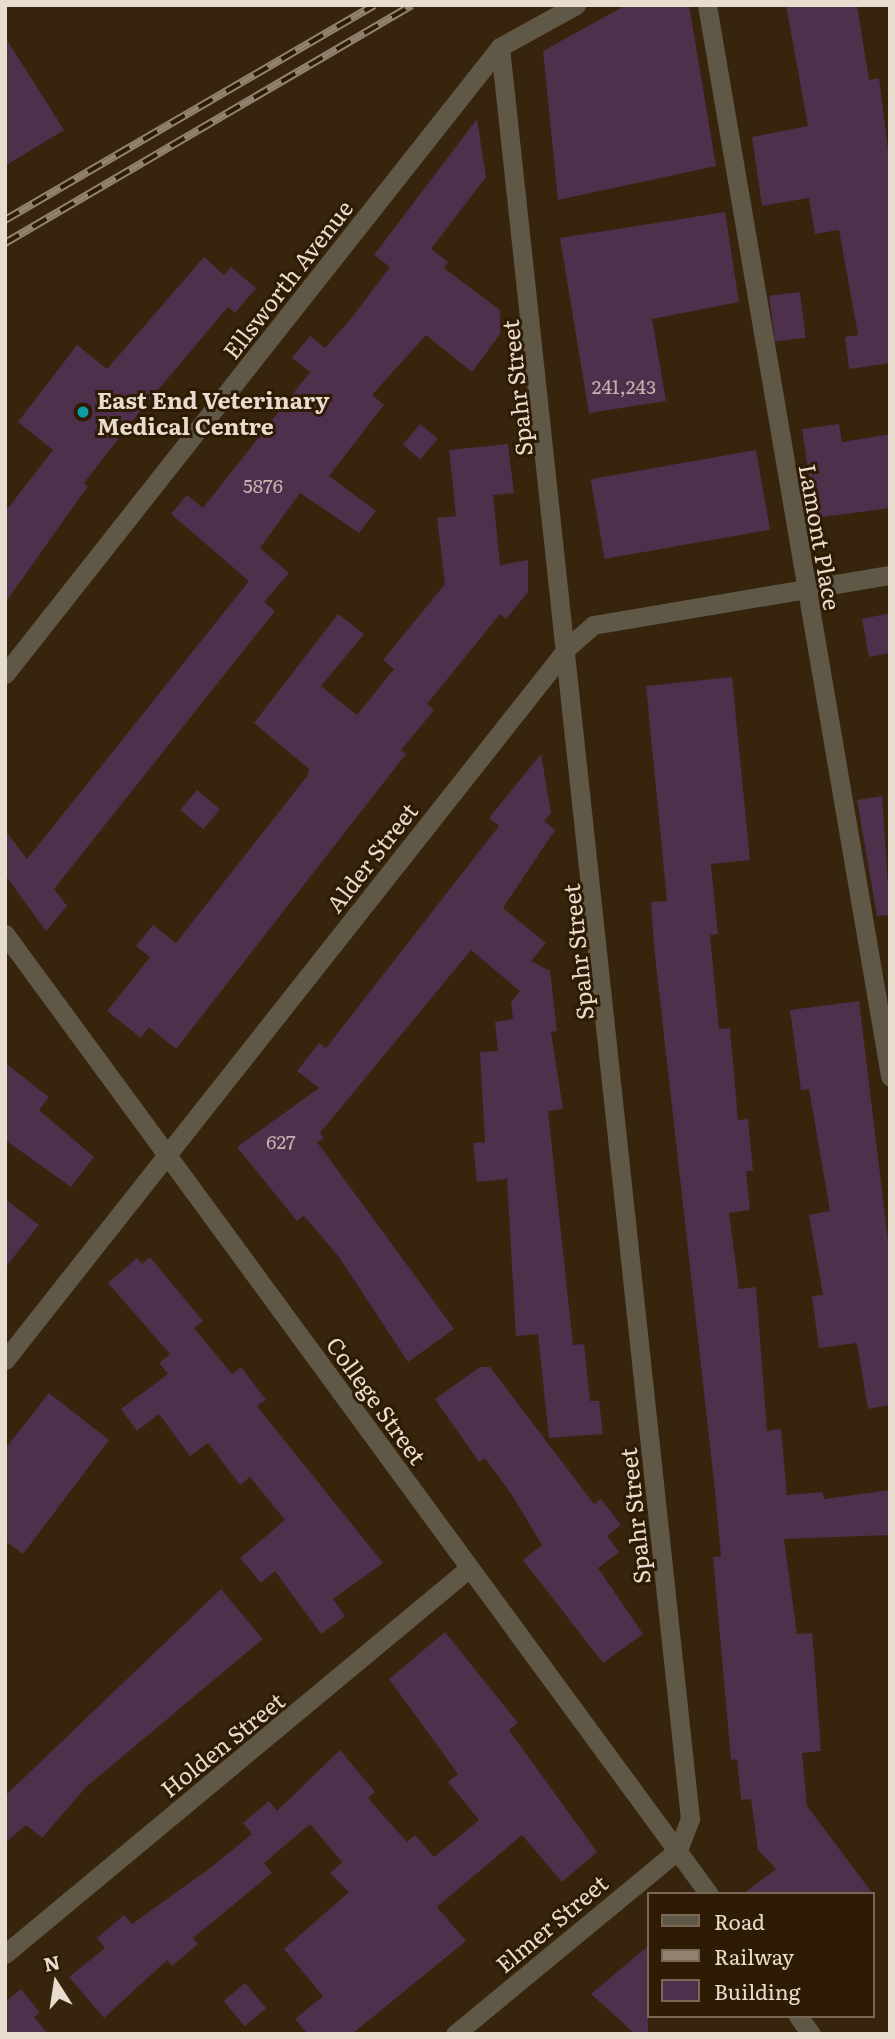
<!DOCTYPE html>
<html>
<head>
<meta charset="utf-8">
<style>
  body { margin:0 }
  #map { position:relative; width:895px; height:2039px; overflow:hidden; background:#37240d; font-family:Literata,serif }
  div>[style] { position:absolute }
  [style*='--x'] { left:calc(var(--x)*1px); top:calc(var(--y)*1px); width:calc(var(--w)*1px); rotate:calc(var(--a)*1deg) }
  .building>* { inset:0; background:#4e2f4c; transform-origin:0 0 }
  .minor>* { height:19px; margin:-9.5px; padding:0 9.5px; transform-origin:9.5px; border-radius:9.5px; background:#605847 }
  .tertiary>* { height:19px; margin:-9.5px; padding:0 9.5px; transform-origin:9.5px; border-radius:9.5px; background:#605847 }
  .rail>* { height:8px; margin-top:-4px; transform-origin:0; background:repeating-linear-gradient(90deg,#2d1b04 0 16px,#928370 0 32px); box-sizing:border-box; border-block:2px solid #928370 }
  .dots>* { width:19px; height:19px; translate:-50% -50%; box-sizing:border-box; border:4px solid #2d1b04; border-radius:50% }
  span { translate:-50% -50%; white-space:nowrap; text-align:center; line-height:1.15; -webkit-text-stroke:6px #2d1b04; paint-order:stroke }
  .number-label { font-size:19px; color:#c2b1ae }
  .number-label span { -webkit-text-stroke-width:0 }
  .street-label { font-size:23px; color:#e8dcce }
  .poi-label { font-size:23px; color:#e8dcce; font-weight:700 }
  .left { translate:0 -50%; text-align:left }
  .frame { position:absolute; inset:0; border:7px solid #e8dcce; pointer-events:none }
  .legend { position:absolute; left:647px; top:1892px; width:228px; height:126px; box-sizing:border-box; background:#2d1b04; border:2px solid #786855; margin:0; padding:9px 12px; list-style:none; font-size:21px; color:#e8dcce }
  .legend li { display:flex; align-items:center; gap:14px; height:35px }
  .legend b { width:35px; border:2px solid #786855 }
  .north { position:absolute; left:21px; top:1948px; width:70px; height:70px; -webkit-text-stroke:5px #2d1b04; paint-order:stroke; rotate:348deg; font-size:19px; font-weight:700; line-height:28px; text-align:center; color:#e8dcce }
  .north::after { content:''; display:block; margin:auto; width:24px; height:32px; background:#e8dcce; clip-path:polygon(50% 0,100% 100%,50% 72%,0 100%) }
</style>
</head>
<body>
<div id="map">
  <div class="building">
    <i style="clip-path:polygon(626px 5px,689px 5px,716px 166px,558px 200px,543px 51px)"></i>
    <i style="clip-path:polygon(786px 5px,857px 5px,869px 80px,879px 78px,890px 165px,890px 363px,849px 369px,845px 337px,858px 335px,839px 230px,815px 234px,809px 198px,762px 206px,752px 137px,808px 126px)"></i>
    <i style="clip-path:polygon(5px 37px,64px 130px,5px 166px)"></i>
    <i style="clip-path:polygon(477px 119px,486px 177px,431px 249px,448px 262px,444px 268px,500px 310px,500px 334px,472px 372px,426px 335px,372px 395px,384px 405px,329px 476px,376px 511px,359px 533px,300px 493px,260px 548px,289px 573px,264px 602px,275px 611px,54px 889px,67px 906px,46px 931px,5px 875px,5px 830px,27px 859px,249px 581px,171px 514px,187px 495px,203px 508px,310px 372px,292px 358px,310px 336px,325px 348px,350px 320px,390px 267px,374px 255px)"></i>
    <i style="clip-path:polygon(725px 212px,739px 302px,652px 319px,666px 401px,589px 413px,560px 238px)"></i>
    <i style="clip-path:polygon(204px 257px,224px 275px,231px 267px,256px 288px,235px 313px,228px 307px,141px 410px,84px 483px,88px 486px,5px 603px,5px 512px,53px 450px,18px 422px,77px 345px,107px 369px)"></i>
    <i style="left:800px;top:292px;width:46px;height:31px;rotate:83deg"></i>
    <i style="left:420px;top:424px;width:23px;height:27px;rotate:40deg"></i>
    <i style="clip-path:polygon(839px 424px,842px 442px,890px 434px,890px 508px,815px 518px,802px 429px)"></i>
    <i style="clip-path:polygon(508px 444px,514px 493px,493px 495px,500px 565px,528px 560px,528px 592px,506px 619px,500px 614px,427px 704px,434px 710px,401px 750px,406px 754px,176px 1049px,149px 1027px,141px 1038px,107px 1011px,150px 957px,136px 946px,153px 925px,176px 943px,308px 775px,309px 769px,254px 723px,338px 614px,364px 634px,321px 686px,357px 715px,394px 669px,383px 660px,445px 584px,437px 518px,456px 516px,449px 450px)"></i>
    <i style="left:756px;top:450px;width:81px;height:168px;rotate:80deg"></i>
    <i style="clip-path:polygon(890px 613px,890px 653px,869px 657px,862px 619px)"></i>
    <i style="clip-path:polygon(732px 677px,750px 860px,711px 864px,718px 934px,710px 935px,719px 1029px,730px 1028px,738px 1120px,748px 1119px,753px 1171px,746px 1171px,750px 1210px,729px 1213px,739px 1289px,756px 1287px,767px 1431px,781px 1429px,787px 1495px,823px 1492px,824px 1499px,890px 1490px,890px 1535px,784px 1539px,797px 1634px,812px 1633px,814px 1655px,821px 1751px,802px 1753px,807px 1806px,873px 1894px,743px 1894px,776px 1869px,758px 1850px,751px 1799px,741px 1800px,737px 1759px,731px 1760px,713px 1557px,721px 1557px,715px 1491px,654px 946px,651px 902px,667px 901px,646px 686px)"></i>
    <i style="clip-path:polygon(541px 754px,551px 813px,544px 821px,555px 830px,503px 908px,546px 943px,531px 961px,550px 971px,557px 1031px,551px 1032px,563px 1109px,548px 1111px,573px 1345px,584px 1344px,590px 1401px,599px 1401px,603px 1434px,549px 1438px,538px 1334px,516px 1336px,507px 1179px,477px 1182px,473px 1143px,485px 1142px,480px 1052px,498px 1051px,495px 1022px,513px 1019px,511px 1003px,520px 991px,471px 950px,320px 1133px,324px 1138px,317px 1142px,454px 1329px,408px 1362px,339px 1257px,304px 1216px,297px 1221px,237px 1147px,319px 1088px,297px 1071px,319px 1043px,326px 1048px,499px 826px,489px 818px)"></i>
    <i style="left:197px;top:790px;width:30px;height:26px;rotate:40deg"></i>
    <i style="clip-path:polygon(882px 796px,890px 915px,877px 916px,857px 800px)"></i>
    <i style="clip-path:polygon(859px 1001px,890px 1257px,890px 1405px,868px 1409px,857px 1343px,819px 1348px,812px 1296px,823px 1295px,809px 1215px,830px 1211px,809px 1089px,801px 1090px,790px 1010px)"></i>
    <i style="clip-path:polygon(5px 1063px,49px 1097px,39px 1110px,94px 1157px,71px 1187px,5px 1140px)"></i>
    <i style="clip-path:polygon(5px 1199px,39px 1225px,5px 1268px)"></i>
    <i style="clip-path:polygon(150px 1257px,203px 1321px,194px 1328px,232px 1374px,241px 1367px,266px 1400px,257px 1406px,383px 1563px,333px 1599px,345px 1616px,321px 1634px,275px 1571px,261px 1583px,240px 1558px,285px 1520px,250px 1477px,240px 1485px,208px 1443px,190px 1456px,159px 1414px,137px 1431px,121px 1409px,168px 1374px,159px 1363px,170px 1354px,108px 1283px,137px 1258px,142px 1264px)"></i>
    <i style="clip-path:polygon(480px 1367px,490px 1367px,594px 1504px,601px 1499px,621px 1525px,607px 1536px,619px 1552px,598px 1568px,643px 1634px,603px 1663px,523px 1560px,542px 1545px,512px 1495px,485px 1458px,479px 1462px,435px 1399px)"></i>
    <i style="clip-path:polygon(49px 1393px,109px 1440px,23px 1554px,5px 1541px,5px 1449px)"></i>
    <i style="clip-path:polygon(221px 1589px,263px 1639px,86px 1787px,42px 1838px,26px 1825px,5px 1843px,5px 1796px)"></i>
    <i style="clip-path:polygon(445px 1632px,518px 1723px,509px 1730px,597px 1852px,562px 1882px,522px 1835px,437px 1907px,466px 1941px,352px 2034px,308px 2034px,295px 2019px,323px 1996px,284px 1949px,349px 1892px,330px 1873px,342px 1862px,310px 1824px,264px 1863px,272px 1873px,193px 1938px,198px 1944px,172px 1966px,167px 1960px,104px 2018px,69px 1977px,105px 1948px,97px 1938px,124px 1915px,132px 1924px,206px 1871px,252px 1834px,243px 1823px,269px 1801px,277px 1811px,340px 1750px,375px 1792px,368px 1798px,407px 1842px,415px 1835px,434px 1857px,479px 1820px,448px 1782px,458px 1774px,389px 1679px)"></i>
    <i style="clip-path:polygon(648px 1946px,648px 2034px,635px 2034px,591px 1994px)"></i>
    <i style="left:245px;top:1983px;width:33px;height:28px;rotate:50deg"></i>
    <i style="clip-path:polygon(21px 1989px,40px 2013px,34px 2017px,48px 2034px,5px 2034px,5px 2002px)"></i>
  </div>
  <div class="minor">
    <i style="--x:707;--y:5;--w:1087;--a:80.3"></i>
    <i style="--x:5;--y:934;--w:1190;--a:53.75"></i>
    <i style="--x:5;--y:1360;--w:908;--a:-51.7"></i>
    <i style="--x:568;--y:647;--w:33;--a:-41"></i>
    <i style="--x:593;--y:625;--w:301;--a:-9.6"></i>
    <i style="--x:5;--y:1954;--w:602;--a:-39.74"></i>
    <i style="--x:798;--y:2016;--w:22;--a:54"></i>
    <i style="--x:455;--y:2034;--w:289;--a:-39.5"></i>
    <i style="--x:678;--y:1850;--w:33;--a:-69"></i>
    <i style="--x:690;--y:1819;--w:1782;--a:-96.12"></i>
  </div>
  <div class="tertiary">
    <i style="--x:5;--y:674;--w:799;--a:-51.71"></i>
    <i style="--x:500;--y:47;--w:87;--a:-28.9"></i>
  </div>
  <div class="rail">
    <i style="--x:5;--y:220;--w:427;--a:-30.2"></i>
    <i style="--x:5;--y:243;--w:471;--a:-30.3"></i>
  </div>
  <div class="dots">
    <i style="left:83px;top:412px;background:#0f9aa8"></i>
  </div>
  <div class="number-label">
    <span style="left:624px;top:387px">241,243</span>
    <span style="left:263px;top:486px">5876</span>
    <span style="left:281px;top:1142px">627</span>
  </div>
  <div class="street-label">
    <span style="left:287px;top:279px;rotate:-52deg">Ellsworth Avenue</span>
    <span style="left:516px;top:388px;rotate:-96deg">Spahr Street</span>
    <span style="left:821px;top:537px;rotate:80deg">Lamont Place</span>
    <span style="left:371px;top:857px;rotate:-52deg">Alder Street</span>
    <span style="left:577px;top:952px;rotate:-96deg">Spahr Street</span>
    <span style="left:377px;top:1400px;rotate:54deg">College Street</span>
    <span style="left:634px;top:1516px;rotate:-96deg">Spahr Street</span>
    <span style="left:222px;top:1744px;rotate:-39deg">Holden Street</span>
    <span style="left:551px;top:1923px;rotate:-40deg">Elmer Street</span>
  </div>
  <div class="poi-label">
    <span class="left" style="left:97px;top:412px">East End Veterinary<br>Medical Centre</span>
  </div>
  <div class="frame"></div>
  <ul class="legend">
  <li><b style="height:9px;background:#605847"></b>Road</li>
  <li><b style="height:9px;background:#928370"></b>Railway</li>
  <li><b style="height:19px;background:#4e2f4c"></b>Building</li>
  </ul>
  <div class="north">N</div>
</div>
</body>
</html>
